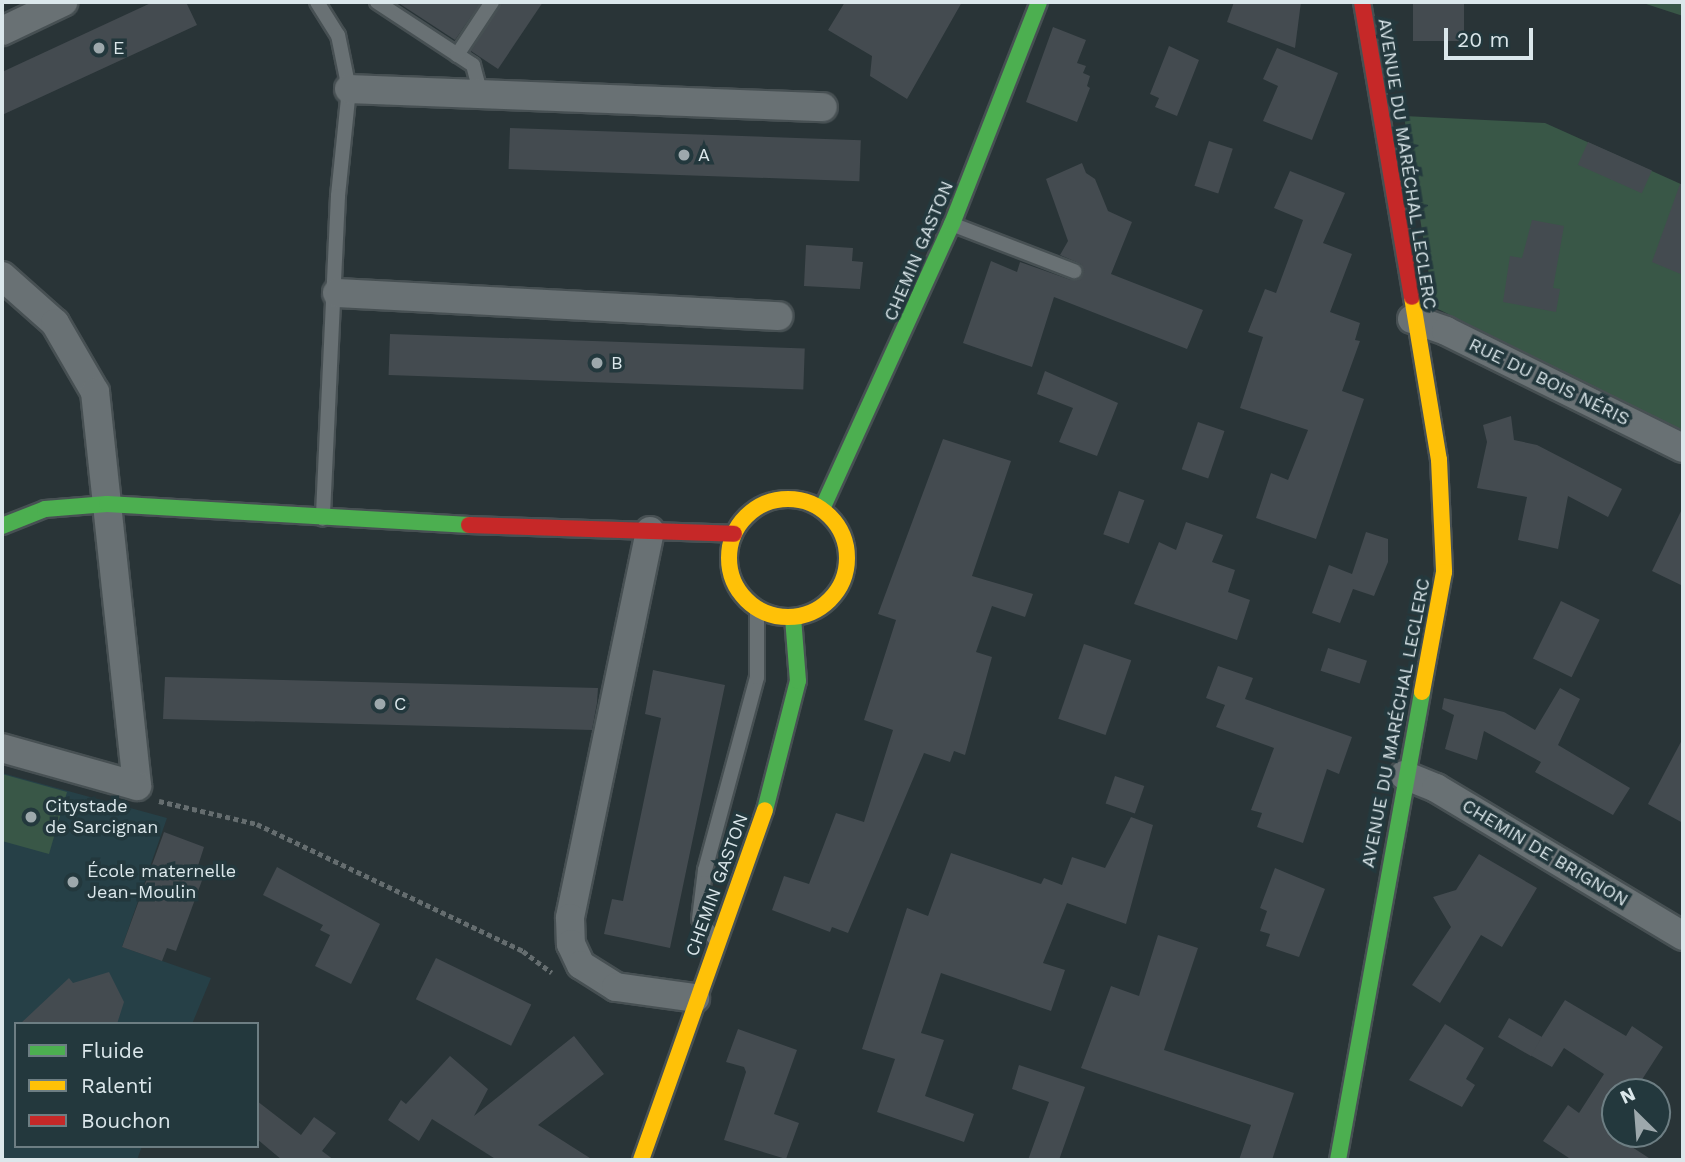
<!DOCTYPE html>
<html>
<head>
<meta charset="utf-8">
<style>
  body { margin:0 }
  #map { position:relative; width:1685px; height:1162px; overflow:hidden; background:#293437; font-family:"Work Sans",sans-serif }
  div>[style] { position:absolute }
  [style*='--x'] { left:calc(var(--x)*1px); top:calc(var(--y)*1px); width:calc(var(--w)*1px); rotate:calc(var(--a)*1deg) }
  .built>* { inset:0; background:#264047 }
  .green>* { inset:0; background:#395747 }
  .building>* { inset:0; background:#444b50; transform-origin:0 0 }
  .path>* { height:4.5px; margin-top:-2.25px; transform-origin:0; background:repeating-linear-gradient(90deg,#656d6f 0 5px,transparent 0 8.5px) }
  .roads { filter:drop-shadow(2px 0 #475053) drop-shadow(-2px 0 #475053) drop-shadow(0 2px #475053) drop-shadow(0 -2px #475053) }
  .lane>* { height:14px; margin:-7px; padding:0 7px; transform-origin:7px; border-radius:7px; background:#697174 }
  .street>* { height:28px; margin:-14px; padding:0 14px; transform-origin:14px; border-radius:14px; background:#697174 }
  .fast>* { height:16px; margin:-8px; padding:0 8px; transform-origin:8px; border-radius:8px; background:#4caf50 }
  .slow>* { height:16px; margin:-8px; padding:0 8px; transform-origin:8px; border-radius:8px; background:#ffc107 }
  .slow>.ring { margin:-8px; padding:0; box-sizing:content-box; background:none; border:16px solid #ffc107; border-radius:50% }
  .jam>* { height:16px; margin:-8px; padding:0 8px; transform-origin:8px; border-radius:8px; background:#c62828 }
  .dots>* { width:19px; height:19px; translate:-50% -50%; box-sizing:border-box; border:4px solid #23383d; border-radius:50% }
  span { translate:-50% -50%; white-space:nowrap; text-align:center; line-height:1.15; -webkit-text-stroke:7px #23383d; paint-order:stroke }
  .poi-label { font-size:18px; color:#dbe7eb }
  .left { translate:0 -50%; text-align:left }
  .street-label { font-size:18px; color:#dbe7eb }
  .frame { position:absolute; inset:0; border:4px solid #dbe7eb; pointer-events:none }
  .legend { position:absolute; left:14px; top:1022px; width:245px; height:126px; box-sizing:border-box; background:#23383d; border:2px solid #6d7e83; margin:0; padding:9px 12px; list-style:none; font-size:21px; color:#dbe7eb }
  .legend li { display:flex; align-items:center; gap:14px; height:35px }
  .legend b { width:35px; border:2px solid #6d7e83 }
  .north { position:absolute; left:1601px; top:1078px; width:70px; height:70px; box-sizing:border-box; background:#23383d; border:2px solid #6d7e83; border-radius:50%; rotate:335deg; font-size:19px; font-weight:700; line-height:28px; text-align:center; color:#dbe7eb }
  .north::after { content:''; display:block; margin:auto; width:24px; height:32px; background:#9da8ac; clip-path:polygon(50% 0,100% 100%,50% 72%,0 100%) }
  .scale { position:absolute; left:1444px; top:28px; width:89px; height:32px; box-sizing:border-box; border:4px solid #dbe7eb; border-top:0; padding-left:9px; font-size:21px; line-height:24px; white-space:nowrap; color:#dbe7eb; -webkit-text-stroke:5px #23383d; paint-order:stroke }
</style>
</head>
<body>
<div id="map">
  <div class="built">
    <i style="clip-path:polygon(2px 773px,167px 818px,122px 947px,211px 978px,192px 1024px,16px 1024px,16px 1146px,142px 1146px,137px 1160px,2px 1160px)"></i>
  </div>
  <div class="green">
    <i style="clip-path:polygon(1640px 2px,1683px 2px,1683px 16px)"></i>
    <i style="clip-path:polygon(1404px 116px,1545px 123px,1683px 185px,1683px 431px,1434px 307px)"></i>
    <i style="clip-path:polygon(2px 774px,67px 792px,49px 854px,2px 841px)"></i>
  </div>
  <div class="building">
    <i style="clip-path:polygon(153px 2px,186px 2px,197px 25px,2px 115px,2px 72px)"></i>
    <i style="clip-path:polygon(397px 2px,481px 2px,455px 40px)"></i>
    <i style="clip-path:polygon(502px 2px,543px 2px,498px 69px,471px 51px)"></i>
    <i style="clip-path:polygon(845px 2px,962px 2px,907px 99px,870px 76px,872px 56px,828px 30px)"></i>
    <i style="clip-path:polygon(1234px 2px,1301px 2px,1295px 48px,1227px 22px)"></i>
    <i style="left:1413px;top:2px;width:51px;height:39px"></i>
    <i style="clip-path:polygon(1053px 27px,1086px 40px,1077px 63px,1086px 66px,1083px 73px,1090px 76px,1087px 86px,1090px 88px,1077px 122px,1026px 102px)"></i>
    <i style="clip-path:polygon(1169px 46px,1199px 60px,1177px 116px,1155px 107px,1159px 98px,1150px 94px)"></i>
    <i style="clip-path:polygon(1277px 48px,1338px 73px,1312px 140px,1263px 121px,1278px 86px,1263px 79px)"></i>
    <i style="left:510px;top:128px;width:351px;height:41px;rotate:2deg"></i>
    <i style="left:1209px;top:141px;width:25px;height:47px;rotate:18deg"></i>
    <i style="left:1588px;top:142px;width:70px;height:25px;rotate:24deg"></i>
    <i style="clip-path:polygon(1082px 163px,1086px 173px,1095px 179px,1108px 211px,1132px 222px,1111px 274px,1203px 310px,1187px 349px,1054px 297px,1032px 367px,963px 343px,991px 261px,1017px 272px,1020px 262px,1071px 280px,1083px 275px,1081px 264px,1060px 255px,1068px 241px,1046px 179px)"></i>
    <i style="clip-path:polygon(1290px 171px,1345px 193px,1323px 243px,1352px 254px,1330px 312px,1360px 323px,1355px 340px,1360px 341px,1342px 391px,1364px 399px,1316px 539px,1256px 518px,1271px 473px,1288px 480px,1308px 430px,1240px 408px,1263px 337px,1248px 332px,1265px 289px,1276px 293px,1303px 220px,1274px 208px)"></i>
    <i style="clip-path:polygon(1680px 184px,1683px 184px,1683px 275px,1652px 262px)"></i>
    <i style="clip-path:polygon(1532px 220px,1564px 226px,1553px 288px,1560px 289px,1556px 312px,1503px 302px,1510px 256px,1522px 258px)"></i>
    <i style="clip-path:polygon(806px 245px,853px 248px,852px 261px,863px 262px,860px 289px,804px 286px)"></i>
    <i style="left:390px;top:334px;width:415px;height:41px;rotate:2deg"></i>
    <i style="clip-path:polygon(1045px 371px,1118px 403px,1097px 456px,1059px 442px,1073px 408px,1037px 394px)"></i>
    <i style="clip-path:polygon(1511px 416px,1514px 440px,1537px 445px,1622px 489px,1608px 517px,1568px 496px,1558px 549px,1518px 540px,1527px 497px,1477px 488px,1487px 442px,1483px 425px)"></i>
    <i style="left:1198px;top:422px;width:28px;height:50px;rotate:19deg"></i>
    <i style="clip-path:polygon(943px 439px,1011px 461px,972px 576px,1033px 594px,1025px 617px,992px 606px,976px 652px,992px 657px,965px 755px,954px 751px,950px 762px,924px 753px,848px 933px,832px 927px,830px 932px,772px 910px,784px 876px,809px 884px,836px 813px,864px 822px,893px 730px,864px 720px,896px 620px,878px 614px)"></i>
    <i style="left:1119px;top:491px;width:27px;height:46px;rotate:20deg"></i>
    <i style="clip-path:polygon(1683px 507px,1683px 586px,1652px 571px)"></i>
    <i style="clip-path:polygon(1186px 522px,1223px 535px,1212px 562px,1235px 570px,1228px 592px,1250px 600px,1237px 640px,1134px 604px,1159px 542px,1176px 550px)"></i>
    <i style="clip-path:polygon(1366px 532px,1388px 539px,1388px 562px,1374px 596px,1353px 589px,1340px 623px,1312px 613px,1329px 565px,1352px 574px)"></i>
    <i style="left:1561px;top:601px;width:43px;height:64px;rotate:26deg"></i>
    <i style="left:1084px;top:644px;width:50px;height:79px;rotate:19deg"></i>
    <i style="left:1328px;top:648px;width:41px;height:24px;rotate:18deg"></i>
    <i style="clip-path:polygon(1218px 666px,1253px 678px,1245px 699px,1352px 737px,1339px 774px,1327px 769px,1303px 843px,1257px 827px,1262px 813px,1251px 810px,1274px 748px,1216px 727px,1225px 705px,1206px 698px)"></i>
    <i style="clip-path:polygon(653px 670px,725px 685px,670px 948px,604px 934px,612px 899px,623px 901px,661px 718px,645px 714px)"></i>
    <i style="clip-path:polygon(165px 677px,598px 688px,597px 703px,592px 730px,163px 719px)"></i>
    <i style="clip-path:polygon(1560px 688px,1580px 699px,1558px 745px,1630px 788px,1613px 815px,1535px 772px,1541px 762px,1484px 731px,1477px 760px,1445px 749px,1454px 715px,1442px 709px,1444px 698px,1504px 712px,1535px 730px)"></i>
    <i style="clip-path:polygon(1683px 738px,1683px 823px,1648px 804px)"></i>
    <i style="left:1115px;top:776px;width:31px;height:29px;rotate:19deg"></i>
    <i style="clip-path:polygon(1131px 817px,1153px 825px,1126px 924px,1067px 903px,1043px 963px,1065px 970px,1051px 1011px,941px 973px,921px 1033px,944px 1040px,925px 1096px,974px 1114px,964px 1142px,877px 1112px,895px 1059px,862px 1049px,907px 908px,928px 916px,951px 853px,1041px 884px,1044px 878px,1062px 885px,1072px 857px,1105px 868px)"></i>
    <i style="clip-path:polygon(164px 832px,204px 847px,196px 872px,204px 875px,176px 951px,167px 948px,162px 961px,122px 947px)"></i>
    <i style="clip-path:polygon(1479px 854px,1537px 888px,1502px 947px,1481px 935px,1440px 1003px,1412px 985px,1451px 927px,1433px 897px,1456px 890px)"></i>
    <i style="clip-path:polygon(277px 867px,380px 924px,351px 984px,315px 966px,330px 935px,320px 930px,323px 925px,263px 895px)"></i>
    <i style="clip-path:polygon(1275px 868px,1325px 889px,1299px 957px,1266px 946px,1270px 934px,1260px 931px,1267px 911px,1260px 908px)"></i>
    <i style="clip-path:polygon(1158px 935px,1198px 948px,1164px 1050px,1294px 1093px,1272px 1160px,1239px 1160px,1251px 1125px,1081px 1068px,1111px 986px,1139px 996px)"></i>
    <i style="left:436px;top:958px;width:106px;height:46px;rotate:26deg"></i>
    <i style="clip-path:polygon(109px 972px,124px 1002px,117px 1024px,20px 1024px,69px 978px,73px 983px)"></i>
    <i style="clip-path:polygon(1565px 1000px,1626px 1036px,1632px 1026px,1663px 1047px,1634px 1092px,1615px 1092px,1615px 1136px,1652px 1160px,1572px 1160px,1543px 1141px,1568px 1105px,1579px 1113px,1604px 1074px,1564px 1048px,1552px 1067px,1530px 1055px)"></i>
    <i style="left:1509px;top:1018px;width:38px;height:22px;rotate:30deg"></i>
    <i style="clip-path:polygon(1445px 1024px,1484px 1048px,1466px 1079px,1475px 1085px,1462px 1107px,1409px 1080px)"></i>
    <i style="clip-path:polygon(738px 1029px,797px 1050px,774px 1114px,799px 1123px,786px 1159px,724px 1140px,746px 1072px,744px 1067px,726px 1062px)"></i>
    <i style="clip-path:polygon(574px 1036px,604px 1074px,538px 1125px,593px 1160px,497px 1160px,432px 1119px,419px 1141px,388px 1120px,401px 1100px,406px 1104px,450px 1056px,488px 1089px,474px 1116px)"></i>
    <i style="clip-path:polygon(1019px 1065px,1085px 1087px,1059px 1160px,1028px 1160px,1049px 1102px,1012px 1089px)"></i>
    <i style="clip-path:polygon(257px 1101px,301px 1135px,314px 1117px,336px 1133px,322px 1151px,334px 1160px,282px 1160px,257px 1139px)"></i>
  </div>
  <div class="path">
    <i style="--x:159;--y:801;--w:101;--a:13.2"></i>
    <i style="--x:257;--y:824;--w:295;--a:25.5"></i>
    <i style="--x:523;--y:951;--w:36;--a:37"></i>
  </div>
  <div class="roads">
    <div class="lane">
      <i style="--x:317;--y:2;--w:39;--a:58"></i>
      <i style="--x:338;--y:35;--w:55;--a:78.5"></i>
      <i style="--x:349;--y:89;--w:108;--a:95.9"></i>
      <i style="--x:338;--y:196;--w:323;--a:92.7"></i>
      <i style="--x:377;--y:2;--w:115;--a:33.3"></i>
      <i style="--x:473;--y:65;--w:30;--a:75"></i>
      <i style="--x:457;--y:55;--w:64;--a:-56.6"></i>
      <i style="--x:954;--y:225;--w:129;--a:21"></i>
      <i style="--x:714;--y:938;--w:24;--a:-128"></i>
      <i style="--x:699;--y:919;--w:49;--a:-83"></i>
      <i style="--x:705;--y:870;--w:200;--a:-74.9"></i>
      <i style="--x:757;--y:677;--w:68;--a:-90"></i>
    </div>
    <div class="street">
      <i style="--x:2;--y:31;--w:68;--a:-25.4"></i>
      <i style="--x:349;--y:89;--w:474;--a:2.2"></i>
      <i style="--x:2;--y:276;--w:71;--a:41.6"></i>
      <i style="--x:55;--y:323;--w:80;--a:59.9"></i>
      <i style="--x:95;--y:392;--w:396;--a:83.9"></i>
      <i style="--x:137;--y:786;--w:140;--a:-164.3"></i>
      <i style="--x:337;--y:293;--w:442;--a:3"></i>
      <i style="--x:1412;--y:319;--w:36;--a:19"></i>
      <i style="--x:1446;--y:331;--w:264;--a:26.3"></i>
      <i style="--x:650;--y:531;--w:395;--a:101.7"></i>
      <i style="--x:570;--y:918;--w:26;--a:88"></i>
      <i style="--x:571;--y:944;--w:23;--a:65"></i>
      <i style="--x:581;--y:965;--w:41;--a:32.2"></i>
      <i style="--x:616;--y:987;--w:80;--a:7.9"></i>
      <i style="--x:1404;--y:775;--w:35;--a:22"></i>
      <i style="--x:1436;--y:788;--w:288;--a:30.9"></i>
    </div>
    <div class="fast">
      <i style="--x:822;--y:509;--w:313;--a:-65.5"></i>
      <i style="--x:952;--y:224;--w:238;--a:-68.6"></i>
      <i style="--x:2;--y:526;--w:46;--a:-21.6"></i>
      <i style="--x:45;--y:509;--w:62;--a:-4.6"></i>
      <i style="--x:107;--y:504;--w:363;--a:3.3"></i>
      <i style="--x:765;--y:810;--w:133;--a:-75.7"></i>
      <i style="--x:798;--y:681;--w:63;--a:-94.5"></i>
      <i style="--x:1338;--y:1160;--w:475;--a:-79.8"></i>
    </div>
    <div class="slow">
      <i style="--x:1412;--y:297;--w:165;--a:80.6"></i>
      <i style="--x:1439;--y:460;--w:112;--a:87.4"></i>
      <i style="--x:1444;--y:572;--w:122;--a:100.4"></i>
      <i class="ring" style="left:729px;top:499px;width:102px;height:102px"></i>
      <i style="--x:641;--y:1160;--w:371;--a:-70.5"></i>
    </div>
    <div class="jam">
      <i style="--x:1362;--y:2;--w:299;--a:80.4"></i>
      <i style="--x:469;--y:525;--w:265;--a:1.9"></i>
    </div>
  </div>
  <div class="dots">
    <i style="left:99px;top:48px;background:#9da8ac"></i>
    <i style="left:684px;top:155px;background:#9da8ac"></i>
    <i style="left:597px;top:363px;background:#9da8ac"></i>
    <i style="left:380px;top:704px;background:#9da8ac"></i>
    <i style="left:31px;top:817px;background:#9da8ac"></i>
    <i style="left:73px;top:882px;background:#9da8ac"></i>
  </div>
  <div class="poi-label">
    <span class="left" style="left:113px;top:48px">E</span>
    <span class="left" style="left:698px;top:155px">A</span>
    <span class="left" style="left:611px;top:363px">B</span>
    <span class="left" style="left:394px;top:704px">C</span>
    <span class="left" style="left:45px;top:817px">Citystade<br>de Sarcignan</span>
    <span class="left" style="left:87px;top:882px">École maternelle<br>Jean-Moulin</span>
  </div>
  <div class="street-label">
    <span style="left:1407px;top:164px;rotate:81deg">AVENUE DU MARÉCHAL LECLERC</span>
    <span style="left:919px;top:251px;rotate:-67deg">CHEMIN GASTON</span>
    <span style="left:1549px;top:382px;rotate:26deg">RUE DU BOIS NÉRIS</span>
    <span style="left:1396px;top:723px;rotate:-79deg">AVENUE DU MARÉCHAL LECLERC</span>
    <span style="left:1545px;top:853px;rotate:31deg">CHEMIN DE BRIGNON</span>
    <span style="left:717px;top:885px;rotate:-70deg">CHEMIN GASTON</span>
  </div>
  <div class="frame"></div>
  <ul class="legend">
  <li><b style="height:9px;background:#4caf50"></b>Fluide</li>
  <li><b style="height:9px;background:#ffc107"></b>Ralenti</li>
  <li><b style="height:9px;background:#c62828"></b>Bouchon</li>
  </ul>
  <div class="north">N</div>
  <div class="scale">20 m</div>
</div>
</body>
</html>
